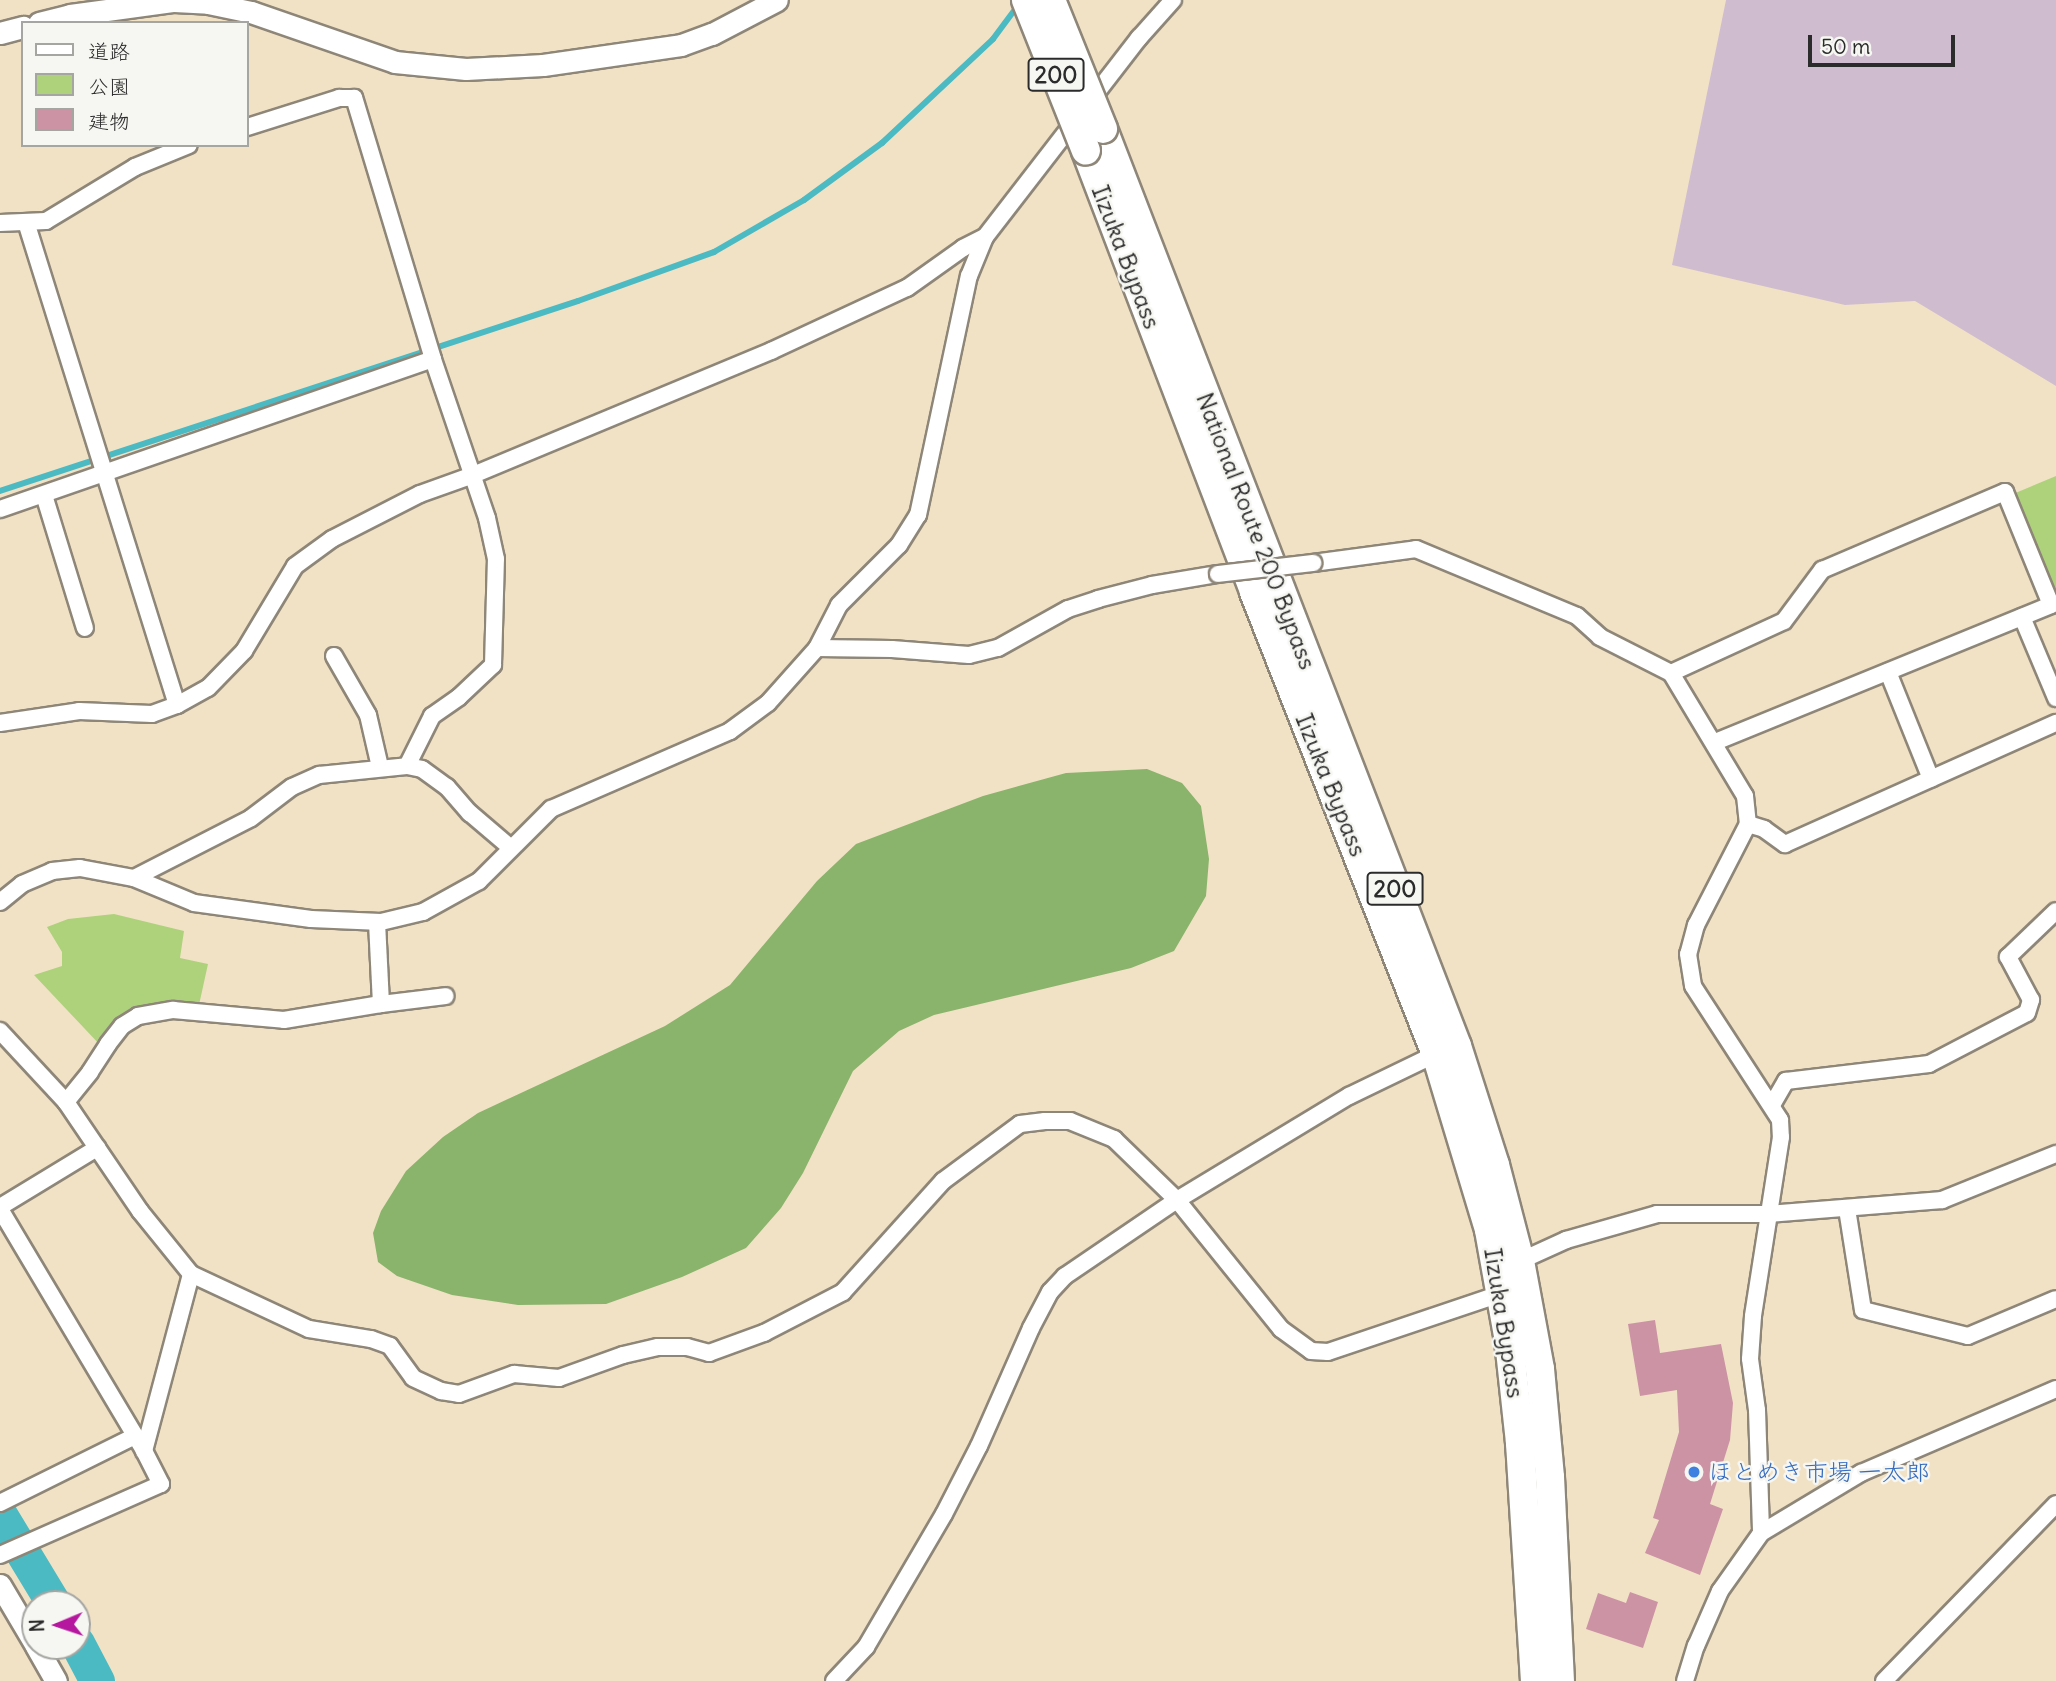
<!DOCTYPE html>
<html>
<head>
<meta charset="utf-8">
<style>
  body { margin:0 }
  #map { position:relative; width:2056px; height:1681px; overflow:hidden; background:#f1e2c6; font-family:Delius,"Klee One",sans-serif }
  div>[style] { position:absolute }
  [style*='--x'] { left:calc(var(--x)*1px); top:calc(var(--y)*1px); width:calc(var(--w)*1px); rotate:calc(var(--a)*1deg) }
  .industrial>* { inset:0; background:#cfbdcf }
  .green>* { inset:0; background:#aed27c }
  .forest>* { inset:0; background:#8ab46c }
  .stream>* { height:6px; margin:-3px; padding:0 3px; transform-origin:3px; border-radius:3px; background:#4cbac2 }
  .river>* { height:35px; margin:-17.5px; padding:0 17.5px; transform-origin:17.5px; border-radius:17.5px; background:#4cbac2 }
  .building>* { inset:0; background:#cc93a5 }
  .roads { filter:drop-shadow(2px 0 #8e8678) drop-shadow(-2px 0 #8e8678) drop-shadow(0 2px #8e8678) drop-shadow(0 -2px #8e8678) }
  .street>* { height:16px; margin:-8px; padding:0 8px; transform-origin:8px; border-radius:8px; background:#fff }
  .secondary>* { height:21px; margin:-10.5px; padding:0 10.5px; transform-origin:10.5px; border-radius:10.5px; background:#fff }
  .highway>* { height:28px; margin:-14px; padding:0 14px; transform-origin:14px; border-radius:14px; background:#fff }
  .bridges { filter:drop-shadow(2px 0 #8e8678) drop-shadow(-2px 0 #8e8678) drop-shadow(0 2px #8e8678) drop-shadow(0 -2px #8e8678) }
  .street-bridge>* { height:16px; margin:-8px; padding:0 8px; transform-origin:8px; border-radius:8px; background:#fff }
  .highway-bridge>* { height:28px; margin:-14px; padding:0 14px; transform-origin:14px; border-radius:14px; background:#fff }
  .dots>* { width:19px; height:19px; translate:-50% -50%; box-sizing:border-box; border:4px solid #f6f6f2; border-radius:50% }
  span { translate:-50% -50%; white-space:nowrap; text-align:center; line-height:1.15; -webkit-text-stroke:5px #f6f6f2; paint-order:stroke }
  .shield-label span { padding:2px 5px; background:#f6f6f2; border:2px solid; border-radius:5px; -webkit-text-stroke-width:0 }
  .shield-label { font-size:23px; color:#2b2b2b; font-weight:700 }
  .street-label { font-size:24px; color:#2b2b2b }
  .shop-label { font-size:24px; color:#366cbe }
  .left { translate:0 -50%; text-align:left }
  .legend { position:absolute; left:21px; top:21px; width:228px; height:126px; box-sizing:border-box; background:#f6f6f2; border:2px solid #a5a5a2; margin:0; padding:9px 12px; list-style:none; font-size:21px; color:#2b2b2b }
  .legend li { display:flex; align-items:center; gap:14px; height:35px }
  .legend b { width:35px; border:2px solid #a5a5a2 }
  .north { position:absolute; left:21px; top:1590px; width:70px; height:70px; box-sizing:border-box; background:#f6f6f2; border:2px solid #a5a5a2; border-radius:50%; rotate:268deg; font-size:19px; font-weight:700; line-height:28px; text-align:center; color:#2b2b2b }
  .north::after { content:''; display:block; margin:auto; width:24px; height:32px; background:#b5179e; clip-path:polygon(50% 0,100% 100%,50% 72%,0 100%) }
  .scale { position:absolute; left:1808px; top:35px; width:147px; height:32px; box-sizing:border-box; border:4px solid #2b2b2b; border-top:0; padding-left:9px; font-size:21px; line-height:24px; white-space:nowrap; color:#2b2b2b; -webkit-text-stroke:5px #f6f6f2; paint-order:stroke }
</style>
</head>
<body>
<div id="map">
  <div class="industrial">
    <i style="clip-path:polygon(1726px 0,2056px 0,2056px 386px,1915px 301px,1845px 305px,1672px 265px)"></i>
  </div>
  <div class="green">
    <i style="clip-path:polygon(2056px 476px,2056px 597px,2013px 494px)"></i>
    <i style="clip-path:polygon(114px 914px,184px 931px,180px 958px,208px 964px,199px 1005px,165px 1005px,101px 1046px,34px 975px,62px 966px,62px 952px,47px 927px,68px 919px)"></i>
  </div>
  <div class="forest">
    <i style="clip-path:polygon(1147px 769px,1182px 783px,1201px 806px,1209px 859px,1206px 896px,1174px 951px,1131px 968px,934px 1015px,899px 1031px,853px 1071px,803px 1173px,781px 1208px,746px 1248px,682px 1277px,606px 1304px,518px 1305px,452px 1295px,397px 1276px,378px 1262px,373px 1233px,381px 1211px,406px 1171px,443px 1137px,478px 1113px,665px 1026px,730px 985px,817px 881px,856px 844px,983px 796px,1066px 773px)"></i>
  </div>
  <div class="stream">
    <i style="--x:0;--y:491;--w:608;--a:-18.2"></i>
    <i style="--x:578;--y:301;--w:145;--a:-19.8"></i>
    <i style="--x:714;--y:252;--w:104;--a:-30"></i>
    <i style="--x:804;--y:200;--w:97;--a:-36.2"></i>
    <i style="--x:882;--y:143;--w:152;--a:-43.1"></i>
    <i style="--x:993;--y:39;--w:44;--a:-53.4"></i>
  </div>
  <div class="river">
    <i style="--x:0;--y:1515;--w:104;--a:58.8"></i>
    <i style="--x:77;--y:1643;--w:43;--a:62.2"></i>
  </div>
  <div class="building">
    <i style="clip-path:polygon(1655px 1320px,1660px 1353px,1721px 1344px,1733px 1403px,1730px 1440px,1710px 1504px,1723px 1509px,1700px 1575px,1645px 1553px,1659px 1520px,1653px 1518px,1679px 1432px,1677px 1390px,1640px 1396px,1628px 1324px)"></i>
    <i style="clip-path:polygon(1630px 1592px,1658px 1602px,1643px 1648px,1586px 1629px,1598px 1593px,1626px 1603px)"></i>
  </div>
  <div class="roads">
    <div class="street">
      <i style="--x:26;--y:222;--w:506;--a:72.64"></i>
      <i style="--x:0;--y:223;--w:46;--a:-2.5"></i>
      <i style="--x:46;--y:221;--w:104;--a:-31.2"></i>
      <i style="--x:135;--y:167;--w:58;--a:-22.2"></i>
      <i style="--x:44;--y:495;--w:139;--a:72.9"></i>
      <i style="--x:0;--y:509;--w:458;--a:-19.1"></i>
      <i style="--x:1313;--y:563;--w:104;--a:-7.7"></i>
      <i style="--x:1416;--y:549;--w:174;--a:22.6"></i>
      <i style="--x:1577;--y:616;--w:31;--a:42"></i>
      <i style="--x:1600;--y:637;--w:80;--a:26.9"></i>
      <i style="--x:1671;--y:673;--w:144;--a:59"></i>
      <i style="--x:1745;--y:796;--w:28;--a:84"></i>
      <i style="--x:1748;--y:824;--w:114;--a:117.2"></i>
      <i style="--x:1696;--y:925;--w:30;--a:105"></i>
      <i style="--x:1688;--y:954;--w:32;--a:81"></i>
      <i style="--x:1693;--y:986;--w:160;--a:57"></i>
      <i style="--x:1780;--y:1120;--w:17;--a:87"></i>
      <i style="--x:1781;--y:1137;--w:181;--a:98.9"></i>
      <i style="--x:1753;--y:1316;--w:43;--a:94"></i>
      <i style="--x:1750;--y:1359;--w:51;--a:82.2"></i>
      <i style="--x:1757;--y:1410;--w:123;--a:88.1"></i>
      <i style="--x:2022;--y:617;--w:88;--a:67.2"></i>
      <i style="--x:817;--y:648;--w:75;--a:0.8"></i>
      <i style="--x:892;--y:649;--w:77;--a:4.5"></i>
      <i style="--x:969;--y:655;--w:30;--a:-14"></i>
      <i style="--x:998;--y:648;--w:80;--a:-29.1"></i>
      <i style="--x:1068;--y:609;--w:32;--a:-18"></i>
      <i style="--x:1098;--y:599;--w:56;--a:-14.5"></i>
      <i style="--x:1152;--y:585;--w:67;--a:-9.5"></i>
      <i style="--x:334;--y:656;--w:68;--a:60"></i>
      <i style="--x:368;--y:715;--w:53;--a:77"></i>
      <i style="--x:1888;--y:672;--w:115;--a:68.1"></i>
      <i style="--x:1671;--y:673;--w:124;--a:-24.7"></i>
      <i style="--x:1784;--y:621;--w:64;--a:-53.3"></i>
      <i style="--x:1822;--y:570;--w:199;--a:-23.1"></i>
      <i style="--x:2005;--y:492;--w:122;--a:67.8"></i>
      <i style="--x:2051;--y:605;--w:363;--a:157.8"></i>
      <i style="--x:0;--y:723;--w:80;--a:-8.6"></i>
      <i style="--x:79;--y:711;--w:73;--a:2.4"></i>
      <i style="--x:152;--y:714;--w:27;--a:-20"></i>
      <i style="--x:177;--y:705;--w:35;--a:-29"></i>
      <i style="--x:208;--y:688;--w:52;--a:-45.8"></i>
      <i style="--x:244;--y:651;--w:99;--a:-59"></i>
      <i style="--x:295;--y:566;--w:46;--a:-36.1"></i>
      <i style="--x:332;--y:539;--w:99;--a:-27.1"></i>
      <i style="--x:420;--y:494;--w:56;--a:-19.7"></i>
      <i style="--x:473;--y:475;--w:323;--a:-22.6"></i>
      <i style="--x:771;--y:351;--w:150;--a:-24.9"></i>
      <i style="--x:907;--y:288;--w:69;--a:-35.5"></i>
      <i style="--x:963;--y:248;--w:25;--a:-27"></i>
      <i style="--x:407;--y:766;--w:15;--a:11"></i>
      <i style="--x:422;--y:769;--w:31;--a:36"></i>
      <i style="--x:447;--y:787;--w:35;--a:49"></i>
      <i style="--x:470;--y:813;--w:54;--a:40.5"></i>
      <i style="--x:1748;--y:824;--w:17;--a:17"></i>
      <i style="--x:1764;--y:829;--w:26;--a:36"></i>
      <i style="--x:1785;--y:844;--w:297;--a:-24.1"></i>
      <i style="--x:134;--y:878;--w:131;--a:-27.1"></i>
      <i style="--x:251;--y:818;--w:51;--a:-37.1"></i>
      <i style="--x:292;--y:787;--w:30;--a:-24"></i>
      <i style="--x:319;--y:775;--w:88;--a:-5.8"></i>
      <i style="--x:407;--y:766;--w:56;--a:-63.4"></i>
      <i style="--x:432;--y:716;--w:33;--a:-35"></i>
      <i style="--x:459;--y:697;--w:47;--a:-43.3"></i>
      <i style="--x:493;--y:665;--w:106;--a:-88.4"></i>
      <i style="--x:496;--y:559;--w:42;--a:-102.4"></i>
      <i style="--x:487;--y:518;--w:168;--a:-108.8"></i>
      <i style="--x:433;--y:359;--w:273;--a:-106.8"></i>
      <i style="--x:354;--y:98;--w:15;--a:180"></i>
      <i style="--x:339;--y:98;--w:96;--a:162.5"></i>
      <i style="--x:0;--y:902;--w:28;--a:-39"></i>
      <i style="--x:22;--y:884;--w:33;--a:-23"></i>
      <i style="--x:52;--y:871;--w:28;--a:-6"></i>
      <i style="--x:80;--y:868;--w:55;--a:10.5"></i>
      <i style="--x:134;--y:878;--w:65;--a:22.6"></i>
      <i style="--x:194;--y:903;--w:118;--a:7.8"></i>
      <i style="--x:311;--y:919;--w:70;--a:2.5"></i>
      <i style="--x:381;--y:922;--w:43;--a:-13.4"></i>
      <i style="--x:423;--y:912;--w:64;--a:-29"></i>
      <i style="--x:479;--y:881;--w:102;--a:-45"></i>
      <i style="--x:551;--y:809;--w:195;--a:-23.5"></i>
      <i style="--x:730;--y:731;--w:47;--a:-36.4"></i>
      <i style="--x:768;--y:703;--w:74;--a:-48.3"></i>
      <i style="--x:817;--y:648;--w:48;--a:-62.9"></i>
      <i style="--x:839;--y:605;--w:85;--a:-45"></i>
      <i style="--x:899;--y:545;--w:36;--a:-58"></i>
      <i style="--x:918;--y:515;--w:244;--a:-78"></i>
      <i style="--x:969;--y:276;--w:42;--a:-67.7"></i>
      <i style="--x:985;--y:237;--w:252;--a:-52.3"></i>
      <i style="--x:1139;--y:38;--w:51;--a:-48.2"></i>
      <i style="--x:381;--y:1004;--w:65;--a:-7"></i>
      <i style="--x:0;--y:1031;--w:97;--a:47.1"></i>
      <i style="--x:66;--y:1102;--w:132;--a:55.8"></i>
      <i style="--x:140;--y:1211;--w:81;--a:51"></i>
      <i style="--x:191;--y:1274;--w:130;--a:25"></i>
      <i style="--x:309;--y:1329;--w:63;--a:9.2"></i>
      <i style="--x:371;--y:1339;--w:20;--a:20"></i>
      <i style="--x:390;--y:1346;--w:39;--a:54"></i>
      <i style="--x:413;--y:1378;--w:31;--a:25"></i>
      <i style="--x:441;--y:1391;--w:18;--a:9"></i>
      <i style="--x:459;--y:1394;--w:59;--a:-20"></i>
      <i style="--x:514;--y:1374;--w:45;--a:5.1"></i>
      <i style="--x:559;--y:1378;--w:68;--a:-19.8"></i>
      <i style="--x:623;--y:1355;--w:36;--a:-13"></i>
      <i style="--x:658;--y:1347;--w:29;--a:0"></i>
      <i style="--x:687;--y:1347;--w:23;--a:15"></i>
      <i style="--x:709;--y:1353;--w:59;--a:-20"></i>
      <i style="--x:764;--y:1333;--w:89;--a:-27.4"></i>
      <i style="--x:843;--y:1292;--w:149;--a:-48"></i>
      <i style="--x:943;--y:1181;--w:96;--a:-36.5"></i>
      <i style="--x:1020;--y:1124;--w:25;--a:-7"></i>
      <i style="--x:1045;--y:1121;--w:25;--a:0"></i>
      <i style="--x:1070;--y:1121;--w:48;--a:22.2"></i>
      <i style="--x:1114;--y:1139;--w:88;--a:44.1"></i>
      <i style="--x:1177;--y:1200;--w:166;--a:51.1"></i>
      <i style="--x:1281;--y:1329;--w:37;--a:36"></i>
      <i style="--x:1311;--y:1351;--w:17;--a:3"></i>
      <i style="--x:1328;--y:1352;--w:182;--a:-18.6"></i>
      <i style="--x:1500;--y:1294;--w:5;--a:-53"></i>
      <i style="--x:66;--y:1102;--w:38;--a:-51"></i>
      <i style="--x:90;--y:1072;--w:33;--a:-57"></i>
      <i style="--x:108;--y:1044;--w:23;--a:-52"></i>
      <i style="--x:122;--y:1026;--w:19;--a:-32"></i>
      <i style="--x:138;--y:1016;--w:36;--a:-10"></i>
      <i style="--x:173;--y:1010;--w:111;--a:5.1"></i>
      <i style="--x:284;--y:1020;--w:98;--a:-9.4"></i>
      <i style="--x:381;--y:1004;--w:82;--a:-92.8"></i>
      <i style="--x:1772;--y:1105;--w:28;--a:-60"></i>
      <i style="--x:1786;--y:1081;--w:144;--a:-6.8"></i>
      <i style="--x:1929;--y:1064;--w:110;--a:-27.5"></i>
      <i style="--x:2027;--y:1013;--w:14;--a:-73"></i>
      <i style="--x:2031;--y:1000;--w:49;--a:-118.1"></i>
      <i style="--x:2008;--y:957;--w:66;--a:-43.8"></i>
      <i style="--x:0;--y:1207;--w:114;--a:-31.3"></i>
      <i style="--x:0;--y:1209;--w:282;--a:59.2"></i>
      <i style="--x:1847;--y:1209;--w:102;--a:81"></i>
      <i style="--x:1863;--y:1310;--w:108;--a:13.9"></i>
      <i style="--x:1968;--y:1336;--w:95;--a:-22.8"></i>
      <i style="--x:1517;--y:1268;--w:8;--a:-67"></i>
      <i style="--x:1520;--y:1261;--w:51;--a:-24.5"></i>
      <i style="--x:1566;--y:1240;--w:95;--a:-15.9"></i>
      <i style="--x:1657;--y:1214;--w:111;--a:0"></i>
      <i style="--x:1768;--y:1214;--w:175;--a:-4.6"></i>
      <i style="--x:1942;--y:1200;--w:123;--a:-22"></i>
      <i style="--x:0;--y:1503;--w:151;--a:-26.4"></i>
      <i style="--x:0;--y:1555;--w:176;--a:-23.8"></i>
      <i style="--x:161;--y:1484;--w:37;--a:-117"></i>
      <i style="--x:144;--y:1451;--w:183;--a:-75.1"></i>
      <i style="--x:834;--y:1681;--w:47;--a:-46.7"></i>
      <i style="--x:866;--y:1647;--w:154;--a:-59.6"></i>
      <i style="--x:944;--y:1514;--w:76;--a:-62.8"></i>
      <i style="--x:979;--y:1446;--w:129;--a:-66.2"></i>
      <i style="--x:1031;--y:1328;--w:41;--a:-62.2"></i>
      <i style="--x:1050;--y:1292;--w:22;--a:-47"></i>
      <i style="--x:1065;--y:1276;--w:135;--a:-34.2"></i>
      <i style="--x:1177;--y:1200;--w:201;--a:-31.2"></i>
      <i style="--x:1349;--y:1096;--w:97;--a:-25.8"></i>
      <i style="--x:1685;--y:1681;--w:37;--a:-73"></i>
      <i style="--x:1696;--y:1646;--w:60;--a:-66.4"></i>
      <i style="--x:1720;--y:1591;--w:71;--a:-54.7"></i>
      <i style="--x:1761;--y:1533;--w:117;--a:-31"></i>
      <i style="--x:1861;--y:1473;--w:212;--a:-23.3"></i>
      <i style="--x:1884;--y:1681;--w:247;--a:-45.8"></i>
    </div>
    <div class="secondary">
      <i style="--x:39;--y:23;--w:32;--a:-14"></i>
      <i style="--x:70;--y:15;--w:105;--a:-7.7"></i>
      <i style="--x:174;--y:1;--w:34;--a:3"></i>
      <i style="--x:208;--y:3;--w:44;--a:11.8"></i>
      <i style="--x:251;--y:12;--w:152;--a:19.1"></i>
      <i style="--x:395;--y:62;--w:71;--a:5.6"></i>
      <i style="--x:466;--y:69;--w:77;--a:-3"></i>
      <i style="--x:543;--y:65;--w:139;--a:-8.2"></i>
      <i style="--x:681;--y:45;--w:33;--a:-20"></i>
      <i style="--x:712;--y:34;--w:73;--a:-27.6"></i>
      <i style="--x:0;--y:33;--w:24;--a:-15"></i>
      <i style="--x:0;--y:1585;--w:69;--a:59.3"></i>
      <i style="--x:36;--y:1646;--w:40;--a:60.3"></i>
    </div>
    <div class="highway">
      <i style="--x:1103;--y:129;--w:983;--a:68.89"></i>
      <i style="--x:1457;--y:1046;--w:125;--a:72.3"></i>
      <i style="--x:1495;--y:1165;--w:99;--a:75.4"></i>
      <i style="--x:1520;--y:1261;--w:110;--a:79.5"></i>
      <i style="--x:1540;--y:1369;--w:108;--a:84.7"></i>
      <i style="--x:1550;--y:1477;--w:204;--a:87.2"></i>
      <i style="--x:1086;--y:151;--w:472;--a:69.1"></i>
      <i style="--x:1254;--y:592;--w:497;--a:68.5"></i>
      <i style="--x:1436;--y:1054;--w:184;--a:73.2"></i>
      <i style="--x:1489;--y:1230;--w:113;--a:79.8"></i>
      <i style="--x:1509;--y:1341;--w:103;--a:83.8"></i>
      <i style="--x:1520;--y:1443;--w:238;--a:86.4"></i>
    </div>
  </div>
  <div class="bridges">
    <div class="street-bridge">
      <i style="--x:1218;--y:574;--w:96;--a:-6.6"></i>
    </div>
    <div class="highway-bridge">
      <i style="--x:1026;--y:0;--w:162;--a:68.3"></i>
      <i style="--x:1051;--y:0;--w:139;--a:68"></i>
    </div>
  </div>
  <div class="dots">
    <i style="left:1694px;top:1472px;background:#3f7fe0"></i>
  </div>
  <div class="shield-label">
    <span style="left:1056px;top:75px">200</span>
    <span style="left:1395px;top:889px">200</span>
  </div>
  <div class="street-label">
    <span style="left:1126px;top:257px;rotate:69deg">Iizuka Bypass</span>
    <span style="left:1256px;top:531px;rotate:69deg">National Route 200 Bypass</span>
    <span style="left:1331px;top:785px;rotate:68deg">Iizuka Bypass</span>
    <span style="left:1504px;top:1323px;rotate:81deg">Iizuka Bypass</span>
  </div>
  <div class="shop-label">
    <span class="left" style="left:1708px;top:1472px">ほとめき市場 一太郎</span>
  </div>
  <ul class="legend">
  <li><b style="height:9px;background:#fff"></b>道路</li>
  <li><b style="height:19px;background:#aed27c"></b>公園</li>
  <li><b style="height:19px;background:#cc93a5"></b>建物</li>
  </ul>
  <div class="north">N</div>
  <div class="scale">50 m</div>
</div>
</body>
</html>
